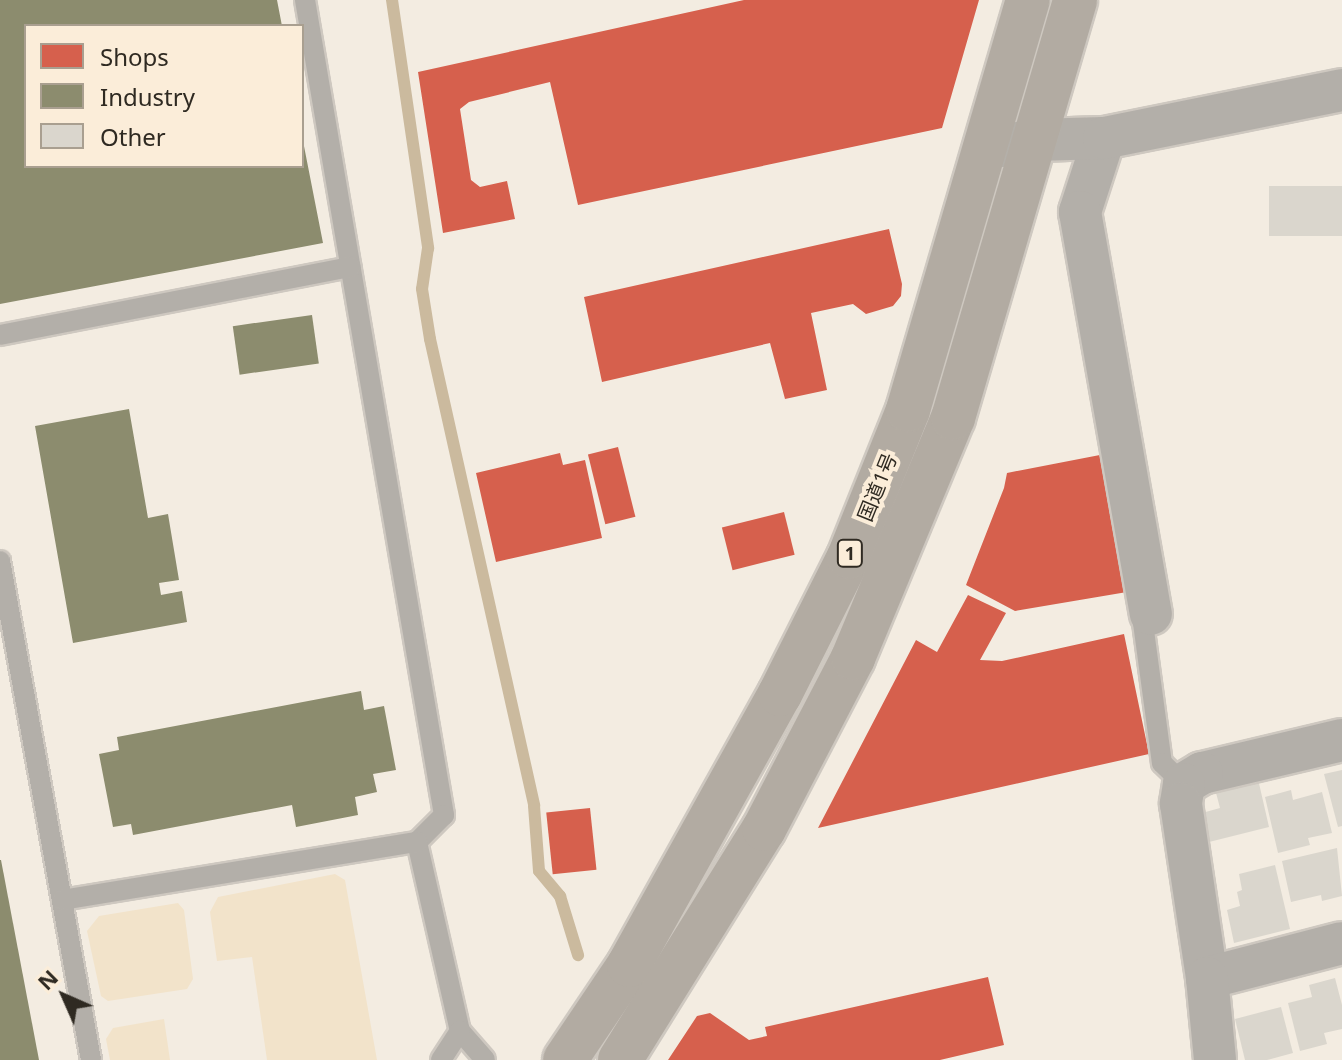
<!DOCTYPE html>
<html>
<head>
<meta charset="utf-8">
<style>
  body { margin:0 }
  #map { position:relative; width:1342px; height:1060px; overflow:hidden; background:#f3ece1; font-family:"Noto Sans","Noto Sans JP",sans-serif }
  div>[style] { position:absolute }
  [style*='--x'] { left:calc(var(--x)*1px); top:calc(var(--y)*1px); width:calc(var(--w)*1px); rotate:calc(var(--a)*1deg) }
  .green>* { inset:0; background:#f2e3ca }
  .shops>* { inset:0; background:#d6604d; transform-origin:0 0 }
  .industry>* { inset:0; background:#8c8c6e; transform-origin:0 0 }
  .stream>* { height:12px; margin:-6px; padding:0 6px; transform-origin:6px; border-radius:6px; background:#cbba9e }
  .building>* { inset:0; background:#dad6cd; transform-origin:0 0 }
  .roads { filter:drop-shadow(2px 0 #cec8c0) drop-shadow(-2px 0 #cec8c0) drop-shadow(0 2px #cec8c0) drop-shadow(0 -2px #cec8c0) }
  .lane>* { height:20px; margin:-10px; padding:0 10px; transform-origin:10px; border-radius:10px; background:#b3afa9 }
  .street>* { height:42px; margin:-21px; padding:0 21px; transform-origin:21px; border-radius:21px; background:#b3afa9 }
  .highway>* { height:44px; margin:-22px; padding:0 22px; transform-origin:22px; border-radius:22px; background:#b2aba2 }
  span { translate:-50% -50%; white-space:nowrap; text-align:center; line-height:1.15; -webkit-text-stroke:8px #fbedd9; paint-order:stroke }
  .shield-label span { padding:2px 6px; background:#fbedd9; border:2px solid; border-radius:6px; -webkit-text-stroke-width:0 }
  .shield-label { font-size:18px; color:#2f2a22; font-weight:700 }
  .street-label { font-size:20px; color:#2f2a22 }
  .legend { position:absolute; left:24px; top:24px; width:280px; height:144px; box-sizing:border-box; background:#fbedd9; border:2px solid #a99f90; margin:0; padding:10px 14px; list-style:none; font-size:24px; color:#2f2a22 }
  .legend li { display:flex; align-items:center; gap:16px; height:40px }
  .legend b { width:40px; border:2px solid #a99f90 }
  .north { position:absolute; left:24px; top:956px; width:80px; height:80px; -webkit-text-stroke:6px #fbedd9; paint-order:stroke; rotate:315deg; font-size:22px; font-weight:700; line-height:32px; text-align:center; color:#2f2a22 }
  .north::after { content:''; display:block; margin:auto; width:28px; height:36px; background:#2f2a22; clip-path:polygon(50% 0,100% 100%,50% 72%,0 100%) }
</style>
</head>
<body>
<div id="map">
  <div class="green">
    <i style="clip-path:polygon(335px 874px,345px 880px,377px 1060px,267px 1060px,252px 957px,217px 961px,210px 912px,218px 897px)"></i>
    <i style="clip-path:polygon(178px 903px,184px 910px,193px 979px,187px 989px,108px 1001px,101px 996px,87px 931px,99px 916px)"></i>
    <i style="clip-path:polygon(164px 1019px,170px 1060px,110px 1060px,106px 1039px,113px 1028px)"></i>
  </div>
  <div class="shops">
    <i style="clip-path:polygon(744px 0,979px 0,942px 128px,578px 205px,550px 82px,469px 102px,460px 109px,471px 180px,480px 187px,507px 181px,515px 219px,443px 233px,418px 72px)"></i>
    <i style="clip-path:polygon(889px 229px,902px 284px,901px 296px,893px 306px,866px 314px,853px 304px,811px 313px,827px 390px,785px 399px,770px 343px,602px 382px,584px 297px)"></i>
    <i style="left:618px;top:447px;width:72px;height:31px;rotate:76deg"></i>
    <i style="clip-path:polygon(560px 453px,563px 465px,585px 460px,602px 538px,496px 562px,476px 473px)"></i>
    <i style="clip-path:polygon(1105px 454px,1127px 592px,1015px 611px,966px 585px,1004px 488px,1007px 473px)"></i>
    <i style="left:784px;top:512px;width:44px;height:64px;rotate:76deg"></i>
    <i style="clip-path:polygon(968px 595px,1006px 613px,980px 660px,1002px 661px,1124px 634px,1149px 754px,818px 828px,916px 640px,937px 652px)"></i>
    <i style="left:590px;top:808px;width:62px;height:44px;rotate:84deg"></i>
    <i style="clip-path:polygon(988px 977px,1004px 1045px,940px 1060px,668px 1060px,697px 1016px,710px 1013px,749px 1040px,767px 1036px,765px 1027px)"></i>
  </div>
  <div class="industry">
    <i style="clip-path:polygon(0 0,277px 0,282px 26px,26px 26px,26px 166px,302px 166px,303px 141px,323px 243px,0 304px)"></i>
    <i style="left:312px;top:315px;width:49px;height:80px;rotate:82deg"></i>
    <i style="clip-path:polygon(129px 409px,148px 518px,168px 514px,179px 580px,159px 583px,161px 595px,182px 591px,187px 622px,73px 643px,35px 426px)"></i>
    <i style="clip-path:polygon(361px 691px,364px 710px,384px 706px,396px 770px,373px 774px,377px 792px,355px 797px,358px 815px,296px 827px,292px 805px,133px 835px,131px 824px,113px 827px,99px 754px,119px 750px,117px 737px)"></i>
    <i style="clip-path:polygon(0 860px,1px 860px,39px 1060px,0 1060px)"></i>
  </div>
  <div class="stream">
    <i style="--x:392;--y:0;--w:251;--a:81.7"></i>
    <i style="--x:428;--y:248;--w:41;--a:98.3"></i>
    <i style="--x:422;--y:289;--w:51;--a:80.9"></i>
    <i style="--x:430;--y:339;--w:478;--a:77.4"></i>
    <i style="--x:534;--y:806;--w:65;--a:85.6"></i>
    <i style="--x:539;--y:871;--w:33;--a:50"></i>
    <i style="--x:560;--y:896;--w:62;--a:73"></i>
  </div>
  <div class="building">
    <i style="left:1342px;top:186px;width:50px;height:73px;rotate:90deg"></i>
    <i style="clip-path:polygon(1342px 770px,1342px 826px,1338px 827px,1324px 774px)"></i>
    <i style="clip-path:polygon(1258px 779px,1269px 827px,1209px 842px,1202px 813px,1220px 808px,1215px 789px)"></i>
    <i style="clip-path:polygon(1291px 790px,1293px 800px,1322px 792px,1332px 833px,1308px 838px,1310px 845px,1278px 853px,1265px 797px)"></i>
    <i style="clip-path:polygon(1337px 848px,1342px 896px,1322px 901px,1321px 895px,1291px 902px,1282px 861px)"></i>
    <i style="clip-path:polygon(1275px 865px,1290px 929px,1234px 943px,1227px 910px,1240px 906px,1237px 892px,1242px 890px,1239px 874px)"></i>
    <i style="clip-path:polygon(1335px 978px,1342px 1005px,1342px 1029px,1324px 1033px,1327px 1044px,1300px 1051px,1288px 1003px,1312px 997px,1309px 985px)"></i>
    <i style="clip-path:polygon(1281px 1007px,1293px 1053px,1267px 1060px,1245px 1060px,1235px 1019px)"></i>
  </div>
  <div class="roads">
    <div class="lane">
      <i style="--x:305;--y:0;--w:827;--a:80.32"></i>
      <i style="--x:444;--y:815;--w:38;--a:135"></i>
      <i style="--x:417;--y:842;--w:194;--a:77.2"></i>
      <i style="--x:460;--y:1031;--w:38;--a:49"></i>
      <i style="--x:0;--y:335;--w:357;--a:-11"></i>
      <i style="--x:0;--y:561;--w:507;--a:79.66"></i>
      <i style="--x:1151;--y:614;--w:12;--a:132"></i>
      <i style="--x:1143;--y:623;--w:141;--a:82.3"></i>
      <i style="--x:1162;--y:763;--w:30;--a:44"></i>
      <i style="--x:62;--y:900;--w:360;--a:-9.3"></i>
      <i style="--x:441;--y:1060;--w:35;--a:-57"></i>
    </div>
    <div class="street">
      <i style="--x:1104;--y:138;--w:78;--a:108"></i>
      <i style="--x:1080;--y:212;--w:408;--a:80"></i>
      <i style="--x:1001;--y:146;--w:35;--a:-10"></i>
      <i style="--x:1035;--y:140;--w:69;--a:-1.7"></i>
      <i style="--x:1104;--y:138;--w:243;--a:-11.4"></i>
      <i style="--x:1342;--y:740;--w:144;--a:166.7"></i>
      <i style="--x:1202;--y:773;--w:21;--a:149"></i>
      <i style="--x:1184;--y:784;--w:20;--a:99"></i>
      <i style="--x:1181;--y:804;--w:176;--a:81.5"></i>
      <i style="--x:1207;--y:978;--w:139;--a:-14.5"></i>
      <i style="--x:1207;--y:978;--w:82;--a:84.4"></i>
    </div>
    <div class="highway">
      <i style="--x:565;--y:1060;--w:115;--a:-56"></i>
      <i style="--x:629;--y:965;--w:310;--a:-60.9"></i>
      <i style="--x:780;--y:694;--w:153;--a:-63.3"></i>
      <i style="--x:849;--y:557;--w:158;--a:-68.1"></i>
      <i style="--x:908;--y:410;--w:427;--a:-73.7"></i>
      <i style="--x:620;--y:1060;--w:272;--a:-58.1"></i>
      <i style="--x:764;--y:829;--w:193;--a:-62.5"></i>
      <i style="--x:853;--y:658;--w:260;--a:-67.4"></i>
      <i style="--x:953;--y:418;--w:435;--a:-73.7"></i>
    </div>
  </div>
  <div class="shield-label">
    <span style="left:850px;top:553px">1</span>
  </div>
  <div class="street-label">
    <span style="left:877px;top:487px;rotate:-68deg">国道1号</span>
  </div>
  <ul class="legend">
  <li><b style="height:22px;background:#d6604d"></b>Shops</li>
  <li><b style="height:22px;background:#8c8c6e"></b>Industry</li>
  <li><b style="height:22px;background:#dad6cd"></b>Other</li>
  </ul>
  <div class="north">N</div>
</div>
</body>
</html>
